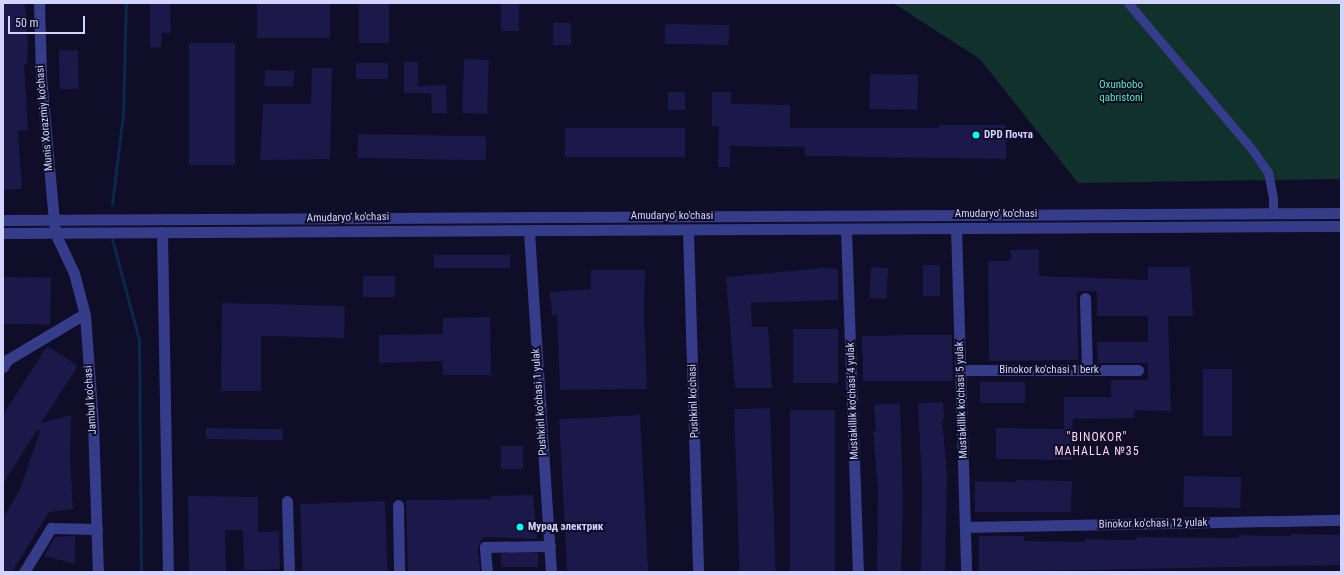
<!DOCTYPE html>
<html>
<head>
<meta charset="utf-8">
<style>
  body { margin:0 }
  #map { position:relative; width:1344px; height:575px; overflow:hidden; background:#0f0d27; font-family:"Roboto Condensed",sans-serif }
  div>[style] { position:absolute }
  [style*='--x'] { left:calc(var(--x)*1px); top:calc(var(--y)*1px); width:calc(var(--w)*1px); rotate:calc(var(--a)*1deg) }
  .green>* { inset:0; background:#10312c }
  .stream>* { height:3px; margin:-1.5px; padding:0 1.5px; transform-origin:1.5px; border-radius:1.5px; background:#09294a }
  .building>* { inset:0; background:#1c1849; transform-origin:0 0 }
  .pedestrian>* { height:9px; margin:-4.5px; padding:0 4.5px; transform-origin:4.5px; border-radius:4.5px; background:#353c89 }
  .minor>* { height:11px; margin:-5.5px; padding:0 5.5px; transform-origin:5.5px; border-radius:5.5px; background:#353c89 }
  .tertiary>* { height:11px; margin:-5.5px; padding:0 5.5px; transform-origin:5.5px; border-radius:5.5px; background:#353c89 }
  .dots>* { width:11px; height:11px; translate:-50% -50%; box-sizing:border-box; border:2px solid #0f0d27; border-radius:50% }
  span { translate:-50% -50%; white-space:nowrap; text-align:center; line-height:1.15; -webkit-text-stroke:4px #0f0d27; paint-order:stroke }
  .park-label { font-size:11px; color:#57e7b1 }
  .street-label { font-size:11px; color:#d3d3ff }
  .poi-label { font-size:11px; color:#d3d3ff; font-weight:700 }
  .left { translate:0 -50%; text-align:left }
  .neighbourhood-label { font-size:12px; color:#ffd5f5; letter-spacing:1px }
  .frame { position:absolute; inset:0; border:4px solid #d3d3ff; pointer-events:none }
  .scale { position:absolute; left:8px; top:16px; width:77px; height:18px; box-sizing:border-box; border:2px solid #d3d3ff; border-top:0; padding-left:5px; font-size:12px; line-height:14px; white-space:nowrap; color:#d3d3ff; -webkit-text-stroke:3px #0f0d27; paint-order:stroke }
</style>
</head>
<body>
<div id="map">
  <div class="green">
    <i style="clip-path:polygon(893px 3px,1341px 3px,1341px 179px,1078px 183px,980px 59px)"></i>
  </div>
  <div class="stream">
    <i style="--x:112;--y:204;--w:91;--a:-83"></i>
    <i style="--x:123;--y:114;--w:111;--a:-88.5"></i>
    <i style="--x:112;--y:239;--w:105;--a:75"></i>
    <i style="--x:139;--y:340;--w:232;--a:89.5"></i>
  </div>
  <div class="building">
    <i style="clip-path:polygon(3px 3px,25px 3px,28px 45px,27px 64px,24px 64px,28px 130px,18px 131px,22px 189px,3px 190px)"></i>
    <i style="left:257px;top:3px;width:73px;height:35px"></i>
    <i style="left:359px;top:3px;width:30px;height:40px"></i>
    <i style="left:501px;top:3px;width:18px;height:28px"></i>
    <i style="clip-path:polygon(150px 4px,170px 4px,171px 33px,162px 33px,161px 48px,150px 47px)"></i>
    <i style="left:553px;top:23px;width:18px;height:22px"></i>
    <i style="left:665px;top:24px;width:64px;height:20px;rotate:1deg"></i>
    <i style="left:189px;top:43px;width:46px;height:122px"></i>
    <i style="left:78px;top:50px;width:39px;height:19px;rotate:89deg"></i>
    <i style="left:464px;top:59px;width:25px;height:54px;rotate:2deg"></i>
    <i style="clip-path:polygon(404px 62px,418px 62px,418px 86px,446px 85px,447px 113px,432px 113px,431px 93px,404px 93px)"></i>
    <i style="left:356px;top:63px;width:32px;height:16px"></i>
    <i style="clip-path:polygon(312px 68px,332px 68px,330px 159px,260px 160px,263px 104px,311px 104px)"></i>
    <i style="left:265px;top:70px;width:29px;height:16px;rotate:2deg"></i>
    <i style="left:870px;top:74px;width:48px;height:35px;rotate:1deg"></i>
    <i style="left:668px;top:92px;width:17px;height:18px"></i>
    <i style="clip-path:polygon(712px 92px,731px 92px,731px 104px,790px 105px,790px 128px,939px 128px,939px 125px,1006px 125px,1006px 159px,805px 156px,805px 147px,730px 146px,730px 167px,718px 167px,719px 126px,712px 126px)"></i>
    <i style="left:565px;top:128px;width:120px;height:29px"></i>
    <i style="left:358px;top:134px;width:128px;height:24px;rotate:1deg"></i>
    <i style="clip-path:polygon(1039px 249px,1039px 276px,1148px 280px,1148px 267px,1190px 267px,1193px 316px,1168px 316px,1171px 411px,1134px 410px,1134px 418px,1073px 419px,1072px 460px,996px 459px,996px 428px,1064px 429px,1064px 397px,1111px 397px,1111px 380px,1148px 380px,1148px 363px,1098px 363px,1097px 342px,1148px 342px,1148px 316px,1097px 316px,1097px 291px,1077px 291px,1078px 360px,989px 361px,988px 261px,1011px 261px,1010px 250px)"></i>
    <i style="left:510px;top:255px;width:13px;height:76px;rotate:90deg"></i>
    <i style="left:923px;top:265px;width:17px;height:31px"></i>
    <i style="left:871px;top:267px;width:17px;height:31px;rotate:3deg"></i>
    <i style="clip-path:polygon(822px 268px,838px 269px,838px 300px,751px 303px,752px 327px,768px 327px,772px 388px,735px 388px,726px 277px)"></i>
    <i style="clip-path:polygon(591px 270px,645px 270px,644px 313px,647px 389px,560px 390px,557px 315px,552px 315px,550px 292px,591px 289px)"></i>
    <i style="left:363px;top:276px;width:32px;height:21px"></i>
    <i style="left:3px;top:277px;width:48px;height:47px;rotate:1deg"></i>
    <i style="clip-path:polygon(222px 303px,345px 306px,344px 338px,261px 336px,261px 391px,221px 391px)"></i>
    <i style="clip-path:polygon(490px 317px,491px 375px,443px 375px,443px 361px,379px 363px,379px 335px,443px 334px,443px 318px)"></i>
    <i style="left:838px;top:329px;width:54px;height:45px;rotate:90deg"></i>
    <i style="clip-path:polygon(908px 335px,952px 335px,953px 381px,863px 381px,862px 336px)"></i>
    <i style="clip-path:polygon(47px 346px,78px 366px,41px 423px,71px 415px,70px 460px,73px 509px,49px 512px,12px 572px,3px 572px,3px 517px,19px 492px,40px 431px,37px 430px,3px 484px,3px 415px)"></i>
    <i style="left:1203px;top:369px;width:29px;height:67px"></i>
    <i style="left:980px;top:382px;width:45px;height:21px"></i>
    <i style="clip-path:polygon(943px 402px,944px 419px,942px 419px,947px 473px,945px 572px,921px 572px,922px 486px,918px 403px)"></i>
    <i style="clip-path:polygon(900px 403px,903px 504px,901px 572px,877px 572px,878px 488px,873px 431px,876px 431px,874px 405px)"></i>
    <i style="left:770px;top:408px;width:164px;height:36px;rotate:88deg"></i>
    <i style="left:790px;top:410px;width:45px;height:162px"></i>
    <i style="left:640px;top:415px;width:157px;height:81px;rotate:87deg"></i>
    <i style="left:206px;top:428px;width:77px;height:11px;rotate:1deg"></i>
    <i style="left:501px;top:446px;width:22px;height:23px"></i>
    <i style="left:1184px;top:476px;width:57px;height:31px;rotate:1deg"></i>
    <i style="clip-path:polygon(1016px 480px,1072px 481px,1071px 512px,975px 512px,975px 481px,1016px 482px)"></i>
    <i style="clip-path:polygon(533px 495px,537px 539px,483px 537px,478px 547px,480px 571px,408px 572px,406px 500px,491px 499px,491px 496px)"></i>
    <i style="clip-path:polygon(188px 496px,258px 497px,258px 532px,279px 531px,280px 569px,244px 570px,243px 530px,225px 530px,226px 572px,189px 572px)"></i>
    <i style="left:385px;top:501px;width:71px;height:85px;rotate:88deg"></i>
    <i style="clip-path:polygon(1291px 534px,1341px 535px,1341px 565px,979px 572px,979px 536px,1024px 536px,1024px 541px,1085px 542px,1085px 539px,1137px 540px,1137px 537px,1239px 538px,1239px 535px,1291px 536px)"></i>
    <i style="clip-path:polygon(75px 536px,75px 564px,44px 556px,55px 537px)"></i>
    <i style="left:538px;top:553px;width:14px;height:37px;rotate:90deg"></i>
  </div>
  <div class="pedestrian">
    <i style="--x:1128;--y:3;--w:190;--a:49.7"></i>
    <i style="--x:1251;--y:148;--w:29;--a:55"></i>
    <i style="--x:1268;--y:172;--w:26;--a:79"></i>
    <i style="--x:1273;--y:198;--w:16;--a:90"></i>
  </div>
  <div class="minor">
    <i style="--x:956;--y:228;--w:344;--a:88.3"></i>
    <i style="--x:846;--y:230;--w:342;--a:88"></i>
    <i style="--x:688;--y:231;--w:341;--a:88.3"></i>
    <i style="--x:162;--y:232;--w:340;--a:89"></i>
    <i style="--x:529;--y:232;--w:341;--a:86.3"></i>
    <i style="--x:1085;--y:298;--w:71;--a:88.4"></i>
    <i style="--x:3;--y:367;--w:8;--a:-60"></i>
    <i style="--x:7;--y:360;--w:84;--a:-30.8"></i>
    <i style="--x:961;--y:370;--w:177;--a:0"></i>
    <i style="--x:287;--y:501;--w:71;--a:88.4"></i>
    <i style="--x:398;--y:505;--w:67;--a:89.1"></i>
    <i style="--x:965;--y:527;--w:376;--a:-1.1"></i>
    <i style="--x:24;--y:572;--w:52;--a:-58.5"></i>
    <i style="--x:51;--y:528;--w:46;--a:1.2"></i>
    <i style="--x:487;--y:572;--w:25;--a:-95"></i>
    <i style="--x:485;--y:547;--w:65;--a:-0.9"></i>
  </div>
  <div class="tertiary">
    <i style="--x:39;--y:3;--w:73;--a:88.4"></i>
    <i style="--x:41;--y:76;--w:158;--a:84.9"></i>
    <i style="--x:55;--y:233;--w:44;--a:64.6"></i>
    <i style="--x:74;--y:273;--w:43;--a:75.3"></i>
    <i style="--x:85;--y:315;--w:108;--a:85.8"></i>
    <i style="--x:93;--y:423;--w:149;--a:88.1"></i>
    <i style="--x:3;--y:220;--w:1338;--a:-0.3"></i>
    <i style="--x:3;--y:233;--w:1338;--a:-0.3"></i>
  </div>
  <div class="dots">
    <i style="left:976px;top:135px;background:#00fef8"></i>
    <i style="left:520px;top:527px;background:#00fef8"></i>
  </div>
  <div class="park-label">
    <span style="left:1121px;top:92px">Oxunbobo<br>qabristoni</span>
  </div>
  <div class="street-label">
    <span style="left:45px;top:118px;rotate:-95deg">Munis Xorazmiy ko'chasi</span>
    <span style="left:996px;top:214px">Amudaryo' ko'chasi</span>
    <span style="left:672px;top:216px">Amudaryo' ko'chasi</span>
    <span style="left:348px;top:218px;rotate:-1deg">Amudaryo' ko'chasi</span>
    <span style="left:1049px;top:370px">Binokor ko'chasi 1 berk</span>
    <span style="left:91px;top:400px;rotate:-94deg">Jambul ko'chasi</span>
    <span style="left:962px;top:400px;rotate:-92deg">Mustakillik ko'chasi 5 yulak</span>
    <span style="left:694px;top:401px;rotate:-92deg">Pushkinl ko'chasi</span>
    <span style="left:853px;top:401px;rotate:-92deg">Mustakillik ko'chasi 4 yulak</span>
    <span style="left:540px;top:402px;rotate:-94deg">Pushkinl ko'chasi 1 yulak</span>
    <span style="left:1153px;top:524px;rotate:-1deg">Binokor ko'chasi 12 yulak</span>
  </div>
  <div class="poi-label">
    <span class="left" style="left:984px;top:135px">DPD Почта</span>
    <span class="left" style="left:528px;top:527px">Мурад электрик</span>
  </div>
  <div class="neighbourhood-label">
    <span style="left:1097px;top:445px">"BINOKOR"<br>MAHALLA №35</span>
  </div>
  <div class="frame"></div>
  <div class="scale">50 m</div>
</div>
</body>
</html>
